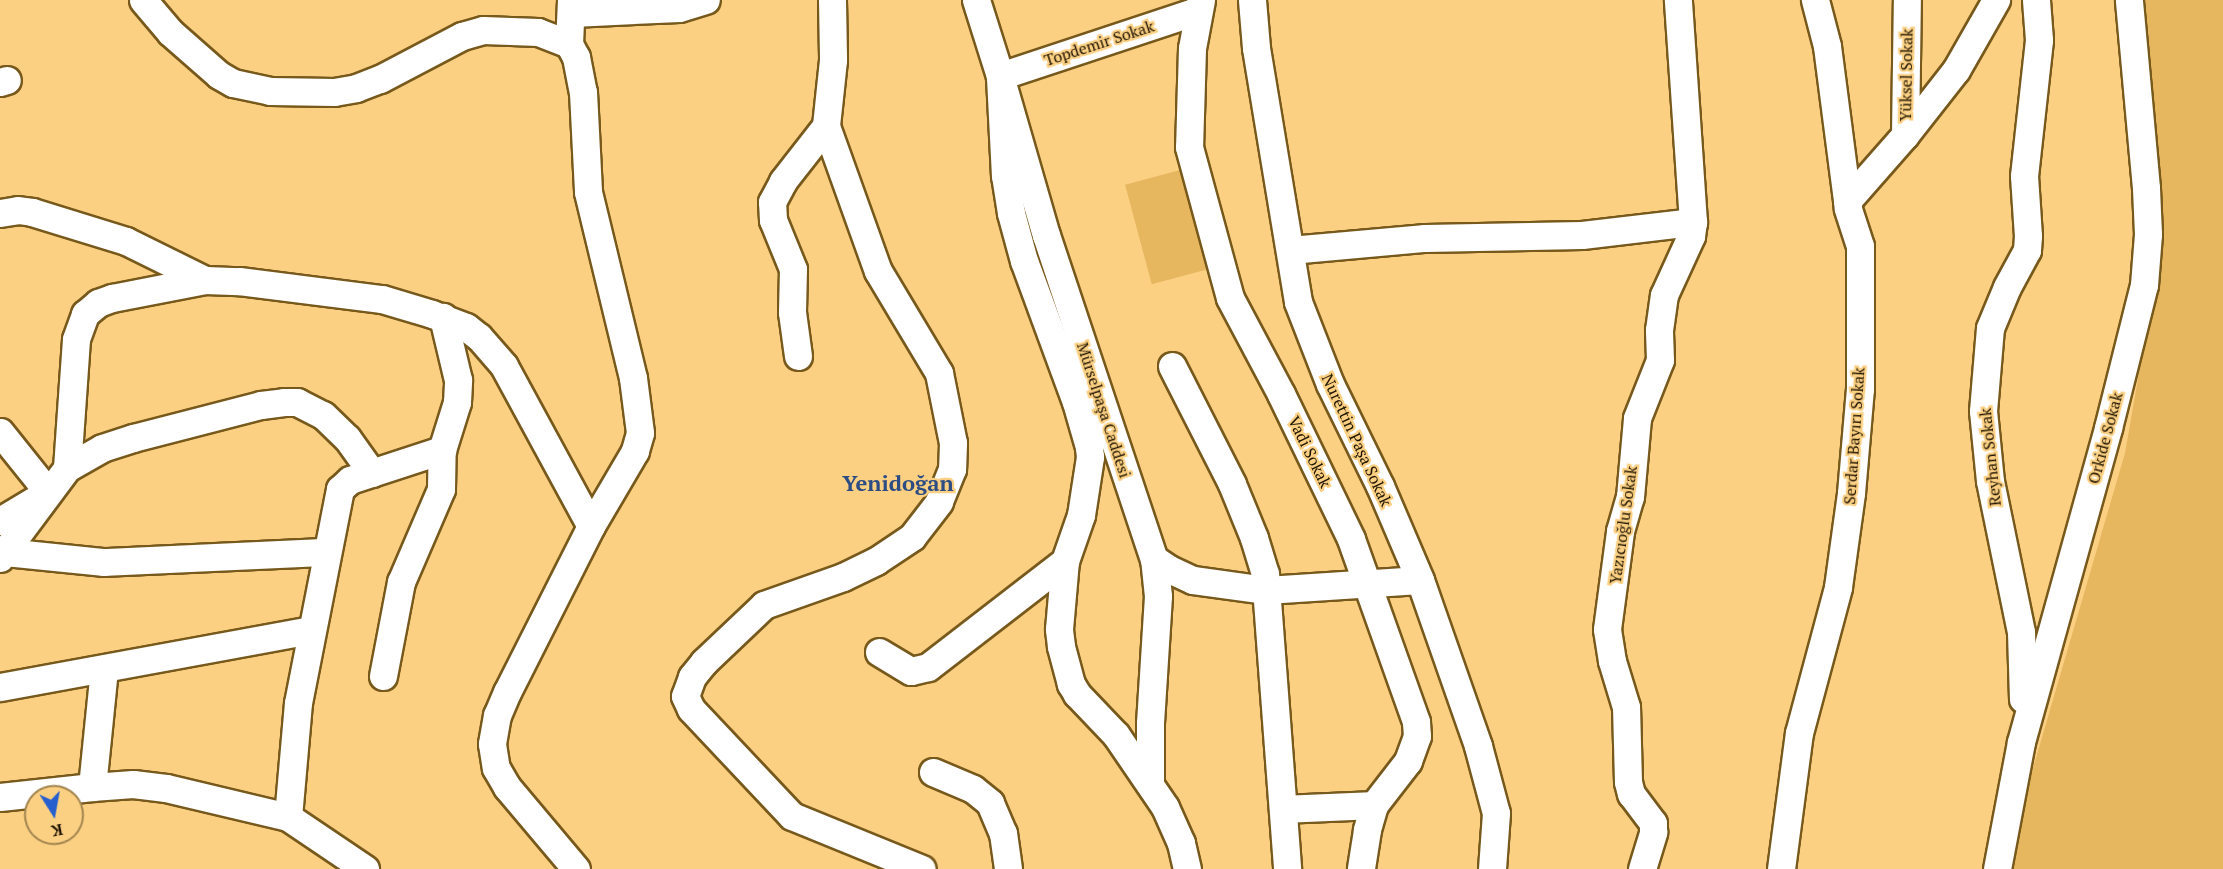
<!DOCTYPE html>
<html>
<head>
<meta charset="utf-8">
<style>
  body { margin:0 }
  #map { position:relative; width:2223px; height:869px; overflow:hidden; background:#fbd083; font-family:"PT Serif",serif }
  div>[style] { position:absolute }
  [style*='--x'] { left:calc(var(--x)*1px); top:calc(var(--y)*1px); width:calc(var(--w)*1px); rotate:calc(var(--a)*1deg) }
  .green>* { inset:0; background:#e6b75f; transform-origin:0 0 }
  .roads { filter:drop-shadow(2px 0 #77591c) drop-shadow(-2px 0 #77591c) drop-shadow(0 2px #77591c) drop-shadow(0 -2px #77591c) }
  .minor>* { height:27px; margin:-13.5px; padding:0 13.5px; transform-origin:13.5px; border-radius:13.5px; background:#fff }
  span { translate:-50% -50%; white-space:nowrap; text-align:center; line-height:1.15; -webkit-text-stroke:4.5px #fbd083; paint-order:stroke }
  .street-label { font-size:16px; color:#201400 }
  .district-label { font-size:22px; color:#2e4c84; font-weight:700 }
  .north { position:absolute; left:24px; top:785px; width:60px; height:60px; box-sizing:border-box; background:#fbd083; border:2px solid #a3854f; border-radius:50%; rotate:169deg; font-size:16px; font-weight:700; line-height:24px; text-align:center; color:#201400 }
  .north::after { content:''; display:block; margin:auto; width:21px; height:27px; background:#2760ce; clip-path:polygon(50% 0,100% 100%,50% 72%,0 100%) }
</style>
</head>
<body>
<div id="map">
  <div class="green">
    <i style="clip-path:polygon(2143px 0,2223px 0,2223px 869px,2010px 869px,2024px 799px,2125px 453px,2139px 373px,2134px 371px,2140px 340px,2146px 341px,2156px 288px,2163px 242px)"></i>
    <i style="left:1184px;top:169px;width:103px;height:61px;rotate:75deg"></i>
  </div>
  <div class="roads">
    <div class="minor">
      <i style="--x:143;--y:0;--w:42;--a:49.8"></i>
      <i style="--x:170;--y:32;--w:65;--a:41.3"></i>
      <i style="--x:219;--y:75;--w:16;--a:30"></i>
      <i style="--x:233;--y:83;--w:38;--a:12"></i>
      <i style="--x:270;--y:91;--w:64;--a:0.9"></i>
      <i style="--x:334;--y:92;--w:22;--a:-10"></i>
      <i style="--x:356;--y:88;--w:26;--a:-21"></i>
      <i style="--x:380;--y:79;--w:93;--a:-27.7"></i>
      <i style="--x:462;--y:36;--w:22;--a:-16"></i>
      <i style="--x:483;--y:30;--w:55;--a:2.1"></i>
      <i style="--x:538;--y:32;--w:33;--a:21"></i>
      <i style="--x:571;--y:0;--w:44;--a:92.6"></i>
      <i style="--x:569;--y:44;--w:15;--a:62"></i>
      <i style="--x:576;--y:57;--w:36;--a:79"></i>
      <i style="--x:583;--y:92;--w:100;--a:87.1"></i>
      <i style="--x:588;--y:192;--w:191;--a:76.4"></i>
      <i style="--x:633;--y:378;--w:55;--a:82.7"></i>
      <i style="--x:640;--y:433;--w:19;--a:106"></i>
      <i style="--x:635;--y:451;--w:87;--a:120.4"></i>
      <i style="--x:591;--y:526;--w:186;--a:116.8"></i>
      <i style="--x:507;--y:692;--w:25;--a:113"></i>
      <i style="--x:497;--y:715;--w:29;--a:100"></i>
      <i style="--x:492;--y:744;--w:24;--a:81"></i>
      <i style="--x:496;--y:768;--w:22;--a:60"></i>
      <i style="--x:507;--y:787;--w:107;--a:49.9"></i>
      <i style="--x:832;--y:0;--w:60;--a:89"></i>
      <i style="--x:833;--y:60;--w:66;--a:96.1"></i>
      <i style="--x:826;--y:126;--w:154;--a:70.3"></i>
      <i style="--x:878;--y:271;--w:119;--a:59.1"></i>
      <i style="--x:939;--y:373;--w:71;--a:78.7"></i>
      <i style="--x:953;--y:443;--w:26;--a:92"></i>
      <i style="--x:952;--y:469;--w:35;--a:112"></i>
      <i style="--x:939;--y:502;--w:44;--a:127.6"></i>
      <i style="--x:912;--y:537;--w:43;--a:146.3"></i>
      <i style="--x:876;--y:561;--w:37;--a:154"></i>
      <i style="--x:843;--y:577;--w:84;--a:160.5"></i>
      <i style="--x:764;--y:605;--w:83;--a:136.5"></i>
      <i style="--x:704;--y:662;--w:19;--a:129"></i>
      <i style="--x:692;--y:677;--w:20;--a:110"></i>
      <i style="--x:685;--y:696;--w:14;--a:65"></i>
      <i style="--x:691;--y:709;--w:147;--a:46.7"></i>
      <i style="--x:792;--y:816;--w:140;--a:22.2"></i>
      <i style="--x:976;--y:0;--w:80;--a:72.5"></i>
      <i style="--x:1000;--y:76;--w:166;--a:73.9"></i>
      <i style="--x:1046;--y:235;--w:342;--a:71.6"></i>
      <i style="--x:1154;--y:559;--w:18;--a:34"></i>
      <i style="--x:1169;--y:569;--w:26;--a:25"></i>
      <i style="--x:1193;--y:580;--w:74;--a:7.8"></i>
      <i style="--x:1266;--y:590;--w:154;--a:-3.7"></i>
      <i style="--x:1201;--y:0;--w:49;--a:100.6"></i>
      <i style="--x:1192;--y:48;--w:99;--a:91.7"></i>
      <i style="--x:1189;--y:147;--w:156;--a:74.8"></i>
      <i style="--x:1230;--y:298;--w:109;--a:62"></i>
      <i style="--x:1281;--y:394;--w:161;--a:64.2"></i>
      <i style="--x:1351;--y:539;--w:194;--a:70.4"></i>
      <i style="--x:1416;--y:722;--w:14;--a:86"></i>
      <i style="--x:1417;--y:736;--w:27;--a:110"></i>
      <i style="--x:1408;--y:761;--w:56;--a:127.7"></i>
      <i style="--x:1374;--y:805;--w:26;--a:106"></i>
      <i style="--x:1367;--y:830;--w:39;--a:99"></i>
      <i style="--x:1252;--y:0;--w:48;--a:85.2"></i>
      <i style="--x:1256;--y:48;--w:257;--a:80.6"></i>
      <i style="--x:1298;--y:302;--w:88;--a:68.7"></i>
      <i style="--x:1330;--y:384;--w:114;--a:63.9"></i>
      <i style="--x:1380;--y:486;--w:102;--a:66.9"></i>
      <i style="--x:1420;--y:580;--w:176;--a:70.7"></i>
      <i style="--x:1478;--y:746;--w:69;--a:75"></i>
      <i style="--x:1496;--y:813;--w:56;--a:94.1"></i>
      <i style="--x:572;--y:13;--w:107;--a:-2.7"></i>
      <i style="--x:679;--y:8;--w:28;--a:-17"></i>
      <i style="--x:0;--y:82;--w:7;--a:-16"></i>
      <i style="--x:1905;--y:135;--w:83;--a:-51.9"></i>
      <i style="--x:1956;--y:70;--w:81;--a:-60.3"></i>
      <i style="--x:1847;--y:201;--w:88;--a:-48.7"></i>
      <i style="--x:1905;--y:135;--w:135;--a:-89.2"></i>
      <i style="--x:0;--y:213;--w:18;--a:-9"></i>
      <i style="--x:18;--y:210;--w:14;--a:8"></i>
      <i style="--x:32;--y:212;--w:98;--a:17.1"></i>
      <i style="--x:126;--y:241;--w:88;--a:26.3"></i>
      <i style="--x:1290;--y:250;--w:136;--a:-5.1"></i>
      <i style="--x:1425;--y:238;--w:157;--a:-1.1"></i>
      <i style="--x:1582;--y:235;--w:112;--a:-6.7"></i>
      <i style="--x:798;--y:356;--w:44;--a:-97.8"></i>
      <i style="--x:792;--y:312;--w:43;--a:-88.7"></i>
      <i style="--x:793;--y:269;--w:53;--a:-112.2"></i>
      <i style="--x:773;--y:220;--w:18;--a:-93"></i>
      <i style="--x:772;--y:202;--w:24;--a:-62"></i>
      <i style="--x:783;--y:181;--w:70;--a:-52"></i>
      <i style="--x:1172;--y:366;--w:132;--a:63"></i>
      <i style="--x:1232;--y:484;--w:58;--a:67.8"></i>
      <i style="--x:1254;--y:538;--w:38;--a:73"></i>
      <i style="--x:1265;--y:574;--w:296;--a:85.7"></i>
      <i style="--x:0;--y:432;--w:77;--a:51.3"></i>
      <i style="--x:48;--y:492;--w:56;--a:148.9"></i>
      <i style="--x:67;--y:468;--w:40;--a:-29.7"></i>
      <i style="--x:102;--y:448;--w:33;--a:-18"></i>
      <i style="--x:133;--y:438;--w:132;--a:-14.5"></i>
      <i style="--x:261;--y:405;--w:23;--a:-7"></i>
      <i style="--x:284;--y:402;--w:13;--a:0"></i>
      <i style="--x:297;--y:402;--w:29;--a:27"></i>
      <i style="--x:323;--y:415;--w:33;--a:44"></i>
      <i style="--x:347;--y:438;--w:43;--a:54.5"></i>
      <i style="--x:5;--y:552;--w:100;--a:5.8"></i>
      <i style="--x:104;--y:562;--w:222;--a:-2.6"></i>
      <i style="--x:0;--y:558;--w:112;--a:-53.3"></i>
      <i style="--x:67;--y:468;--w:129;--a:-86"></i>
      <i style="--x:76;--y:339;--w:27;--a:-70"></i>
      <i style="--x:85;--y:314;--w:17;--a:-40"></i>
      <i style="--x:98;--y:303;--w:15;--a:-20"></i>
      <i style="--x:112;--y:298;--w:95;--a:-11"></i>
      <i style="--x:205;--y:280;--w:34;--a:2"></i>
      <i style="--x:239;--y:281;--w:144;--a:7.2"></i>
      <i style="--x:382;--y:299;--w:52;--a:16.7"></i>
      <i style="--x:432;--y:314;--w:36;--a:21"></i>
      <i style="--x:466;--y:327;--w:16;--a:38"></i>
      <i style="--x:479;--y:337;--w:38;--a:49"></i>
      <i style="--x:504;--y:366;--w:182;--a:61.5"></i>
      <i style="--x:879;--y:652;--w:37;--a:31"></i>
      <i style="--x:911;--y:671;--w:17;--a:-13"></i>
      <i style="--x:928;--y:667;--w:173;--a:-37.7"></i>
      <i style="--x:383;--y:676;--w:96;--a:-79.2"></i>
      <i style="--x:401;--y:582;--w:101;--a:-66.7"></i>
      <i style="--x:441;--y:489;--w:39;--a:-89"></i>
      <i style="--x:442;--y:450;--w:50;--a:-72.6"></i>
      <i style="--x:457;--y:402;--w:22;--a:-87"></i>
      <i style="--x:458;--y:380;--w:65;--a:-103.4"></i>
      <i style="--x:0;--y:687;--w:315;--a:-10.4"></i>
      <i style="--x:2023;--y:699;--w:67;--a:-91.7"></i>
      <i style="--x:2021;--y:632;--w:154;--a:-101.6"></i>
      <i style="--x:1990;--y:481;--w:70;--a:-95.7"></i>
      <i style="--x:1983;--y:411;--w:83;--a:-85.2"></i>
      <i style="--x:1990;--y:328;--w:44;--a:-67.5"></i>
      <i style="--x:2007;--y:287;--w:42;--a:-61.6"></i>
      <i style="--x:2027;--y:250;--w:14;--a:-86"></i>
      <i style="--x:2028;--y:236;--w:60;--a:-93.8"></i>
      <i style="--x:2024;--y:176;--w:137;--a:-83.7"></i>
      <i style="--x:2039;--y:40;--w:40;--a:-94.3"></i>
      <i style="--x:933;--y:772;--w:43;--a:23"></i>
      <i style="--x:973;--y:789;--w:22;--a:39"></i>
      <i style="--x:990;--y:803;--w:33;--a:67"></i>
      <i style="--x:1003;--y:833;--w:36;--a:82"></i>
      <i style="--x:1150;--y:782;--w:59;--a:-90"></i>
      <i style="--x:1150;--y:723;--w:127;--a:-86.4"></i>
      <i style="--x:1158;--y:596;--w:37;--a:-96"></i>
      <i style="--x:92;--y:787;--w:119;--a:-84.2"></i>
      <i style="--x:0;--y:797;--w:93;--a:-6.2"></i>
      <i style="--x:92;--y:787;--w:41;--a:-4.2"></i>
      <i style="--x:133;--y:784;--w:33;--a:7"></i>
      <i style="--x:166;--y:788;--w:125;--a:13.4"></i>
      <i style="--x:288;--y:817;--w:93;--a:34"></i>
      <i style="--x:1283;--y:809;--w:91;--a:-2.5"></i>
      <i style="--x:288;--y:817;--w:114;--a:-85"></i>
      <i style="--x:298;--y:703;--w:218;--a:-78.9"></i>
      <i style="--x:340;--y:489;--w:13;--a:-42"></i>
      <i style="--x:350;--y:480;--w:97;--a:-18.1"></i>
      <i style="--x:1187;--y:869;--w:27;--a:-103"></i>
      <i style="--x:1181;--y:843;--w:39;--a:-114"></i>
      <i style="--x:1165;--y:807;--w:87;--a:-124.2"></i>
      <i style="--x:1116;--y:735;--w:57;--a:-133.6"></i>
      <i style="--x:1077;--y:694;--w:12;--a:-121"></i>
      <i style="--x:1071;--y:684;--w:39;--a:-105"></i>
      <i style="--x:1061;--y:646;--w:17;--a:-97"></i>
      <i style="--x:1059;--y:629;--w:68;--a:-85"></i>
      <i style="--x:1065;--y:561;--w:49;--a:-70.8"></i>
      <i style="--x:1081;--y:515;--w:59;--a:-81.2"></i>
      <i style="--x:1090;--y:457;--w:10;--a:-96"></i>
      <i style="--x:1089;--y:447;--w:47;--a:-106.1"></i>
      <i style="--x:1076;--y:402;--w:150;--a:-110.2"></i>
      <i style="--x:1024;--y:261;--w:50;--a:-105.2"></i>
      <i style="--x:1011;--y:213;--w:37;--a:-99"></i>
      <i style="--x:1005;--y:176;--w:100;--a:-92.9"></i>
      <i style="--x:1000;--y:76;--w:207;--a:-18.3"></i>
      <i style="--x:1642;--y:869;--w:39;--a:-73"></i>
      <i style="--x:1653;--y:832;--w:9;--a:-90"></i>
      <i style="--x:1653;--y:823;--w:36;--a:-127"></i>
      <i style="--x:1631;--y:794;--w:12;--a:-104"></i>
      <i style="--x:1628;--y:782;--w:75;--a:-91.5"></i>
      <i style="--x:1626;--y:707;--w:48;--a:-106.9"></i>
      <i style="--x:1612;--y:661;--w:32;--a:-99"></i>
      <i style="--x:1607;--y:629;--w:99;--a:-82.4"></i>
      <i style="--x:1620;--y:531;--w:35;--a:-74"></i>
      <i style="--x:1630;--y:497;--w:79;--a:-84.9"></i>
      <i style="--x:1637;--y:418;--w:62;--a:-68.4"></i>
      <i style="--x:1660;--y:360;--w:30;--a:-92"></i>
      <i style="--x:1659;--y:330;--w:35;--a:-82"></i>
      <i style="--x:1664;--y:295;--w:65;--a:-65.4"></i>
      <i style="--x:1691;--y:236;--w:14;--a:-82"></i>
      <i style="--x:1693;--y:222;--w:223;--a:-93.9"></i>
      <i style="--x:1781;--y:869;--w:137;--a:-82.5"></i>
      <i style="--x:1799;--y:733;--w:151;--a:-75"></i>
      <i style="--x:1838;--y:587;--w:95;--a:-82.1"></i>
      <i style="--x:1851;--y:493;--w:104;--a:-85.1"></i>
      <i style="--x:1860;--y:389;--w:143;--a:-90"></i>
      <i style="--x:1860;--y:246;--w:40;--a:-108"></i>
      <i style="--x:1848;--y:208;--w:163;--a:-97.4"></i>
      <i style="--x:1827;--y:46;--w:48;--a:-104.6"></i>
      <i style="--x:1997;--y:869;--w:129;--a:-79.3"></i>
      <i style="--x:2021;--y:742;--w:326;--a:-74.5"></i>
      <i style="--x:2108;--y:428;--w:147;--a:-75.9"></i>
      <i style="--x:2144;--y:285;--w:51;--a:-85.5"></i>
      <i style="--x:2148;--y:234;--w:46;--a:-92.5"></i>
      <i style="--x:2146;--y:188;--w:189;--a:-95.2"></i>
    </div>
  </div>
  <div class="street-label">
    <span style="left:1099px;top:43px;rotate:-18deg">Topdemir Sokak</span>
    <span style="left:1906px;top:75px;rotate:-89deg">Yüksel Sokak</span>
    <span style="left:1104px;top:410px;rotate:72deg">Mürselpaşa Caddesi</span>
    <span style="left:1854px;top:436px;rotate:-86deg">Serdar Bayırı Sokak</span>
    <span style="left:2105px;top:438px;rotate:-75deg">Orkide Sokak</span>
    <span style="left:1357px;top:440px;rotate:65deg">Nurettin Paşa Sokak</span>
    <span style="left:1310px;top:452px;rotate:64deg">Vadi Sokak</span>
    <span style="left:1990px;top:457px;rotate:-96deg">Reyhan Sokak</span>
    <span style="left:1623px;top:525px;rotate:-82deg">Yazıcıoğlu Sokak</span>
  </div>
  <div class="district-label">
    <span style="left:898px;top:483px">Yenidoğan</span>
  </div>
  <div class="north">K</div>
</div>
</body>
</html>
